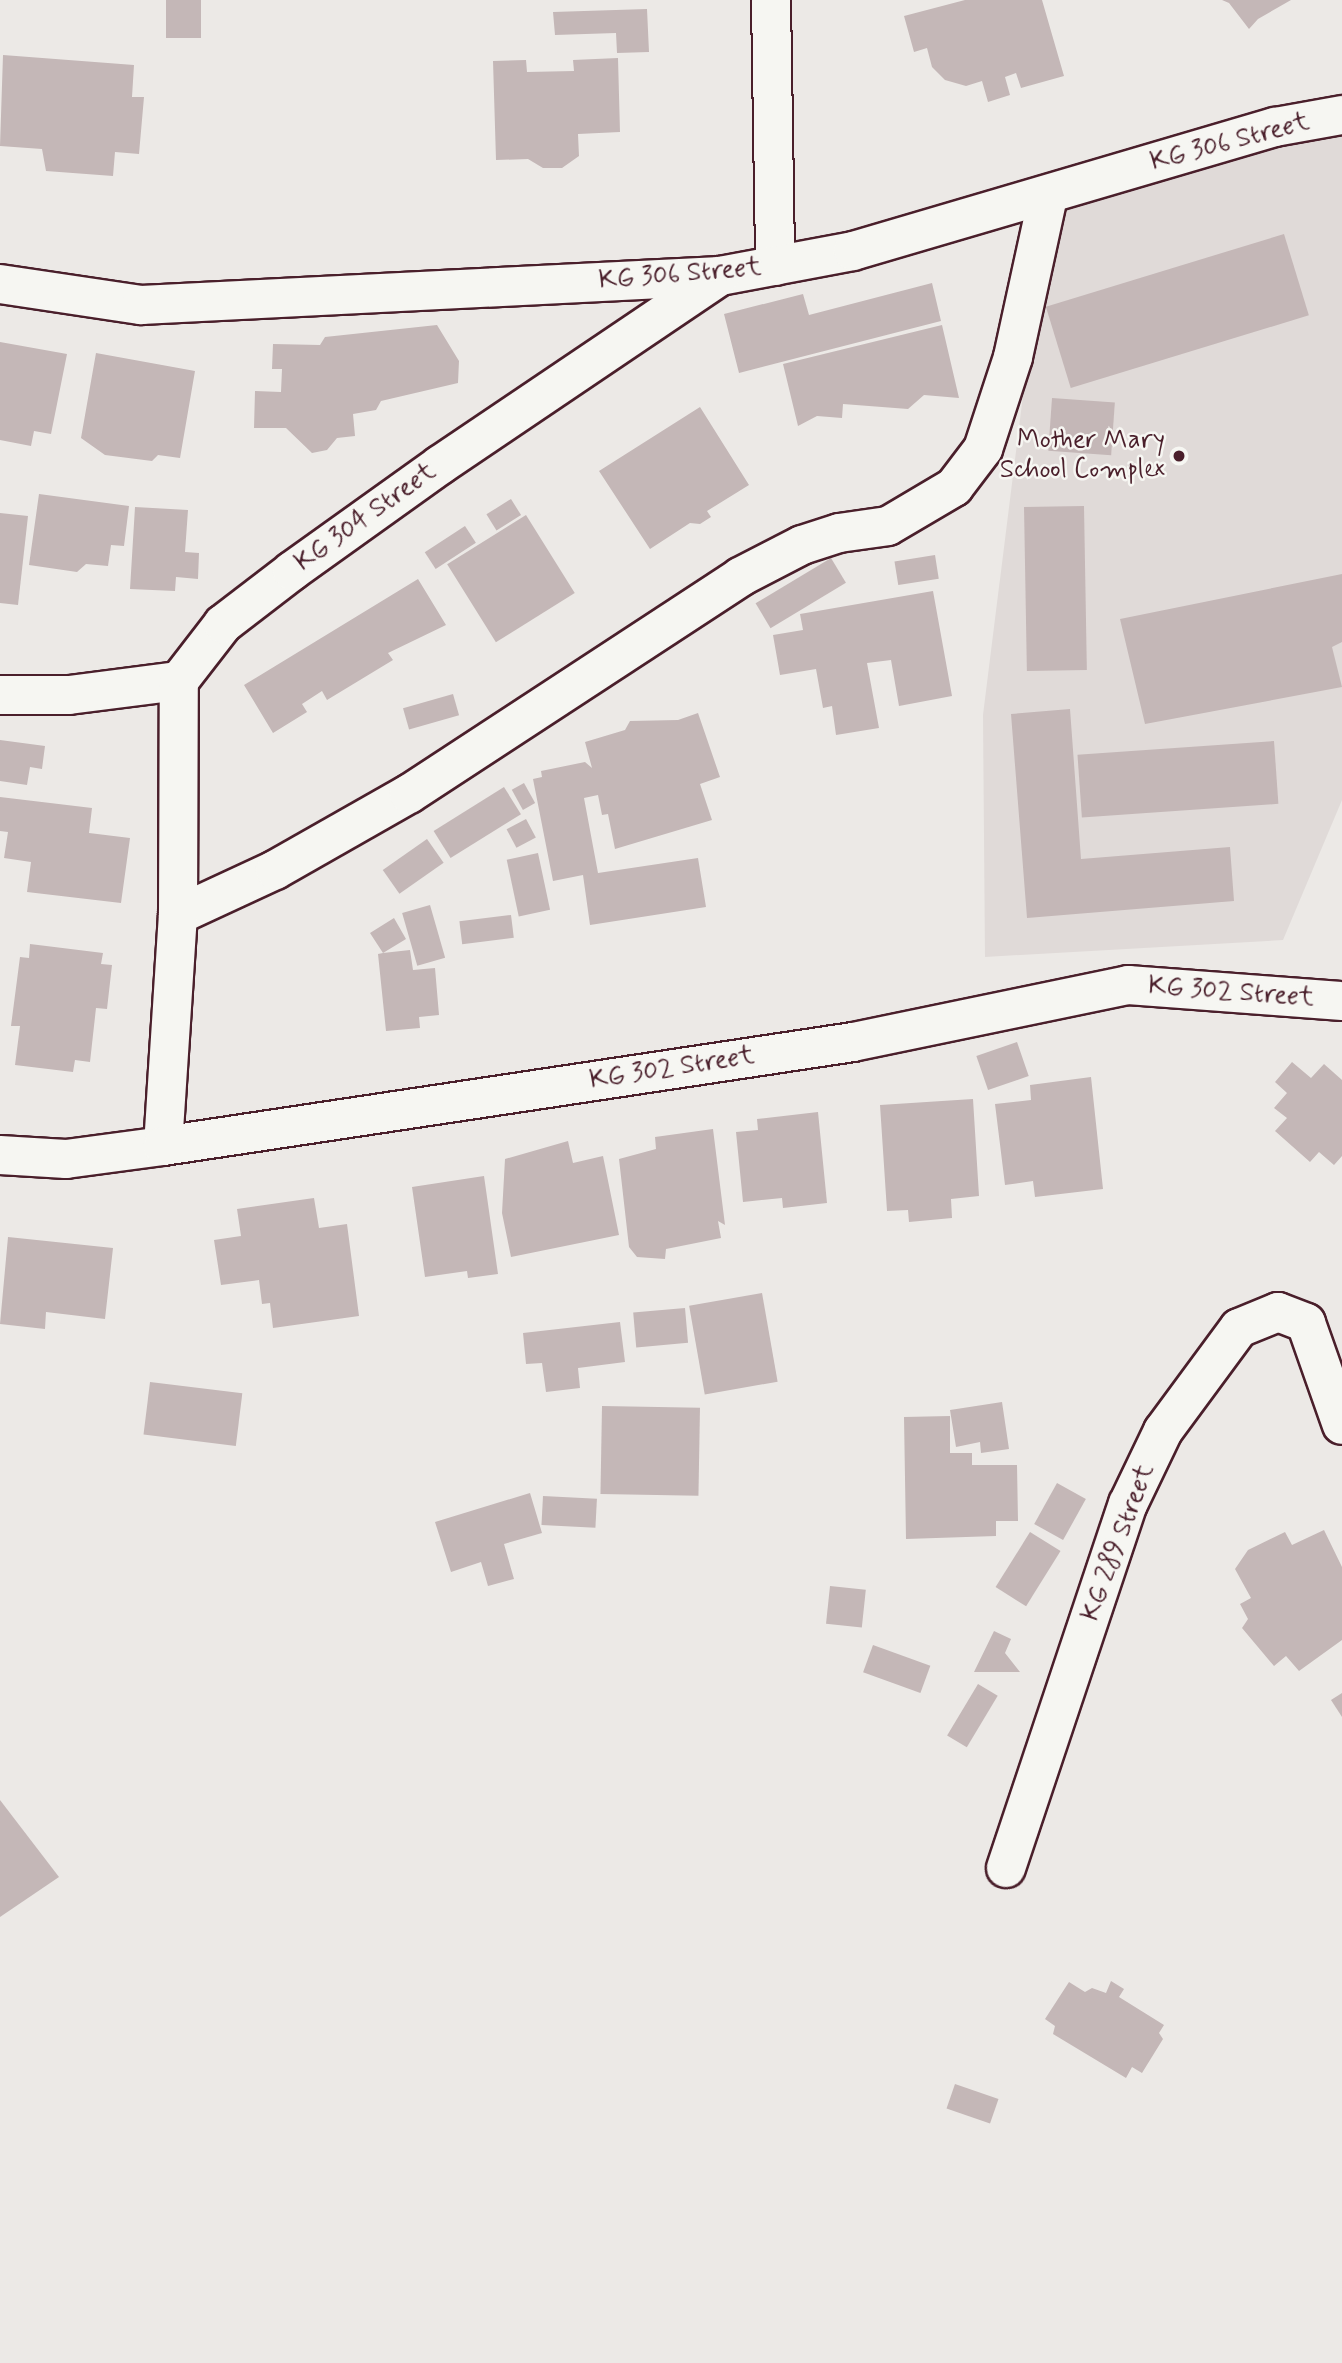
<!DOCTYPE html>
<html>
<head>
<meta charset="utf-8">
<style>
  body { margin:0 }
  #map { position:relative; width:1342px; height:2363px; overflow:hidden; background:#ece9e6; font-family:Mynerve,sans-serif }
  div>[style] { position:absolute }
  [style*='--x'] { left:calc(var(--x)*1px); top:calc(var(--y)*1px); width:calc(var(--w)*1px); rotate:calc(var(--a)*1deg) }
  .built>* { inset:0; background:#e0dad8 }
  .building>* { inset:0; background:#c4b7b7; transform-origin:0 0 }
  .roads { filter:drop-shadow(2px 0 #4a1f2b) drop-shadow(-2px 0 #4a1f2b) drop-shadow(0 2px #4a1f2b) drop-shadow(0 -2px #4a1f2b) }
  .street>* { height:38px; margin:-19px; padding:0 19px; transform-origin:19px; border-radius:19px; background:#f6f6f2 }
  .dots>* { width:19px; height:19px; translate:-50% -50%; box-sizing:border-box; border:4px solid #f6f6f2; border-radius:50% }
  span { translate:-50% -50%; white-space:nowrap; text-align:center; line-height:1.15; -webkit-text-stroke:5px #f6f6f2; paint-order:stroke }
  .street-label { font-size:26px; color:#4a1f2b }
  .poi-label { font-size:26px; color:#4a1f2b }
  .right { translate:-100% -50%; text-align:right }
</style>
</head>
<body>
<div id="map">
  <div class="built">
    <i style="clip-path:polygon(1342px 118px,1342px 800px,1283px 940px,985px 957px,983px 715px,1048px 196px)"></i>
  </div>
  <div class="building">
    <i style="left:166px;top:0;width:35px;height:38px"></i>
    <i style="clip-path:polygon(965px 0,1042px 0,1064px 76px,1021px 88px,1016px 73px,1005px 77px,1010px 95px,988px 102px,982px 81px,966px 86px,945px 80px,932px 67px,927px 48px,914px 52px,904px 16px)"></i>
    <i style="clip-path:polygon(1222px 0,1291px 0,1258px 19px,1249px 29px,1229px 3px)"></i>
    <i style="clip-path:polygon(647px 9px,649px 52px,617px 53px,616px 33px,555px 35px,553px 12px)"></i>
    <i style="clip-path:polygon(3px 55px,134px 65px,132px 97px,144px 97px,139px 154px,115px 152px,113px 176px,46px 171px,42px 149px,0 146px)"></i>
    <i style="clip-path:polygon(618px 58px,620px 132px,578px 134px,579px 156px,562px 168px,543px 168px,528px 159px,496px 160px,493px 61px,526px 60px,527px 72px,574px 71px,573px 60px)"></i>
    <i style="left:1284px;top:234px;width:85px;height:249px;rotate:73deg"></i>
    <i style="clip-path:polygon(932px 283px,941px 321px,739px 373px,724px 314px,803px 294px,809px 315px)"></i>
    <i style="clip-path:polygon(437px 325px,459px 361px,458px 383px,381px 401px,376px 410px,353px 414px,355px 436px,337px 438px,327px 450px,312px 453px,286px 428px,254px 428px,255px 391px,281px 392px,282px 369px,272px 369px,273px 344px,320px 345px,325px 337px)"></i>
    <i style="clip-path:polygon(942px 325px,959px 398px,924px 395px,908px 409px,843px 404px,842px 418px,817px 416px,798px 426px,783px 364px)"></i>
    <i style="clip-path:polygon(0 342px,67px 354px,51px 434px,34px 431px,31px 446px,0 440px)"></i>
    <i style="clip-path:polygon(96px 353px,195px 371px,180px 458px,158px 455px,152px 461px,105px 455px,81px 438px)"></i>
    <i style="left:1052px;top:398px;width:63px;height:53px;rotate:4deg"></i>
    <i style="clip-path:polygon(700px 407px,749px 485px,707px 511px,711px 517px,700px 524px,690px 523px,650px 549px,599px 471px)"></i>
    <i style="clip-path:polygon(39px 494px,129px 506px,124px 546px,111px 545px,108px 566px,86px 564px,77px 572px,29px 565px)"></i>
    <i style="left:511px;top:499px;width:19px;height:29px;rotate:58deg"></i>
    <i style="left:1084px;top:506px;width:164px;height:60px;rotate:89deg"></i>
    <i style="clip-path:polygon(135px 507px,188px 510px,185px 552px,199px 553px,198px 579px,176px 577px,175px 591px,130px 589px)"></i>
    <i style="clip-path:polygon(0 513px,28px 516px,18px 605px,0 603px)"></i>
    <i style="left:526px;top:515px;width:92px;height:93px;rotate:58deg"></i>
    <i style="left:465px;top:526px;width:20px;height:48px;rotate:57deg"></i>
    <i style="left:935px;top:555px;width:24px;height:41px;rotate:81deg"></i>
    <i style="left:831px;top:558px;width:29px;height:88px;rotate:59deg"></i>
    <i style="clip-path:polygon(1342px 574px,1342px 642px,1332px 647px,1342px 687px,1145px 724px,1120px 619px)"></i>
    <i style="clip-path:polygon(418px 579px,446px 625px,388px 653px,393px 660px,327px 700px,322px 691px,302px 704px,307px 712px,273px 733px,244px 685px)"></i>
    <i style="clip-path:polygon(933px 591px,952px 696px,899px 706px,891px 660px,867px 663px,879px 728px,836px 735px,832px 706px,823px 708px,816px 669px,780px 675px,773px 635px,803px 630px,800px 614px)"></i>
    <i style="left:453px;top:694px;width:22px;height:52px;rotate:74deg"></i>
    <i style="clip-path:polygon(1070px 709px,1081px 859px,1230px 847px,1234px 901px,1027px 918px,1011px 714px)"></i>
    <i style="clip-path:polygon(698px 713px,720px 777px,700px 784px,712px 820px,615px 849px,608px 814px,602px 815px,598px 795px,584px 798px,598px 873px,698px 858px,706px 907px,590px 925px,583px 875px,553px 881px,533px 779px,542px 777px,541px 771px,585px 762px,592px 768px,585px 742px,625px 730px,630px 721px,678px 720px)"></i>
    <i style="clip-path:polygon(0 740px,45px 746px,42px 769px,30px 767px,27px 785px,0 781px)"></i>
    <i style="left:1274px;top:741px;width:63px;height:197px;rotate:86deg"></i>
    <i style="left:524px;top:783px;width:23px;height:14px;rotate:61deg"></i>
    <i style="left:504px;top:787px;width:32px;height:83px;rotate:58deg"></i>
    <i style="clip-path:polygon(0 797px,92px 808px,89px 833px,130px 838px,121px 903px,27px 892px,31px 862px,4px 858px,8px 832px,0 831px)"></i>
    <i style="left:526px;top:819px;width:21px;height:22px;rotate:62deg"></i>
    <i style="left:427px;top:839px;width:29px;height:54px;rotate:55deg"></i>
    <i style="left:538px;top:853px;width:58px;height:32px;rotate:78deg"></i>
    <i style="left:430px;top:905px;width:55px;height:29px;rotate:74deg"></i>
    <i style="left:511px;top:915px;width:23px;height:52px;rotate:83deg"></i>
    <i style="clip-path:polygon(394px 918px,406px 939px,383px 953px,410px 950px,413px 970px,435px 968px,439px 1015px,419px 1017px,420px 1028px,386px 1031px,378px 954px,383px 953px,370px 933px)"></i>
    <i style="clip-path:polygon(30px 944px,103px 953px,101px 964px,112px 965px,107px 1009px,96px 1008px,90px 1062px,75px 1060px,73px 1072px,15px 1065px,20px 1026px,11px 1026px,20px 957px,29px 958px)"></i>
    <i style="left:1017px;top:1042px;width:36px;height:43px;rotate:71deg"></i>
    <i style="clip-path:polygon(1292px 1062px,1311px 1078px,1324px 1064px,1342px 1080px,1342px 1156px,1334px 1165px,1319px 1152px,1310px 1162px,1275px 1131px,1287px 1118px,1274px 1108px,1287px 1093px,1275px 1082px)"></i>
    <i style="clip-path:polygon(1091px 1077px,1103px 1189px,1035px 1197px,1033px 1181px,1005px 1185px,995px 1104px,1031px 1100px,1030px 1085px)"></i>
    <i style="clip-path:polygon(973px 1099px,979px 1196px,951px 1199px,952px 1218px,909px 1222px,908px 1210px,887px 1211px,880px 1105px)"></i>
    <i style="clip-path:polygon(818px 1112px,827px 1203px,783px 1208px,782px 1198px,743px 1202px,736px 1132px,758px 1130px,757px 1119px)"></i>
    <i style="clip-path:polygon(713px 1129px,725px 1225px,718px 1221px,721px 1238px,666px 1249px,665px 1259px,637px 1257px,629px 1247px,619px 1159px,656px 1149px,655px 1137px)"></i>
    <i style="clip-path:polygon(568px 1141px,573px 1163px,603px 1156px,619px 1235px,511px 1257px,502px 1213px,505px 1159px)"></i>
    <i style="clip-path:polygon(484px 1176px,498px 1274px,468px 1278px,467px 1271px,425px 1277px,412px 1187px)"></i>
    <i style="clip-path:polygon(314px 1198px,319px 1228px,347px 1224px,359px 1316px,273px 1328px,270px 1303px,262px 1304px,259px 1280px,221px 1285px,214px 1240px,241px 1236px,237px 1209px)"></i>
    <i style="clip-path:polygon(8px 1237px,113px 1248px,105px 1319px,46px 1312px,45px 1329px,0 1324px)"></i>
    <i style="left:762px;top:1293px;width:90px;height:74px;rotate:80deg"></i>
    <i style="left:685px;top:1308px;width:35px;height:52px;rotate:85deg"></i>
    <i style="clip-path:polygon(620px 1322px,625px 1362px,578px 1368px,580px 1388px,546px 1392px,542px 1363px,526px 1364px,523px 1333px)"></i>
    <i style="left:150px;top:1382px;width:93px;height:53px;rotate:7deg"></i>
    <i style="clip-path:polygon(1002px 1402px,1009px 1449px,981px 1453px,980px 1442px,956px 1447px,950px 1410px)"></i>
    <i style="left:602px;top:1406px;width:98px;height:88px;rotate:1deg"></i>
    <i style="clip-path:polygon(950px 1416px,950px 1453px,972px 1453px,972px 1465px,1017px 1465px,1018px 1521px,996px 1521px,996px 1536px,906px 1539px,904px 1417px)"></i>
    <i style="left:1057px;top:1483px;width:33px;height:47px;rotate:29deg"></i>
    <i style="clip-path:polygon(530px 1493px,542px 1533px,504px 1544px,514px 1579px,488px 1586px,481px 1562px,451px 1572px,435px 1522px)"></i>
    <i style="left:543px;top:1496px;width:54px;height:29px;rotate:3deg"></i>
    <i style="clip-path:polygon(1324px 1530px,1342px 1567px,1342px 1640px,1299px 1671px,1286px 1656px,1274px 1666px,1242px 1628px,1248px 1619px,1240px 1604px,1251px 1598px,1235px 1569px,1248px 1550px,1285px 1532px,1292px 1545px)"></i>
    <i style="left:1030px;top:1532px;width:36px;height:65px;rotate:32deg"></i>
    <i style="left:830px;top:1586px;width:36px;height:38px;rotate:6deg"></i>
    <i style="clip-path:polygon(994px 1631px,1011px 1639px,1005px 1653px,1020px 1672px,974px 1672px)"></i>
    <i style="left:873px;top:1645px;width:61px;height:29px;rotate:20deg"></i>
    <i style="left:978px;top:1684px;width:23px;height:60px;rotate:31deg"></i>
    <i style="clip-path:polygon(1342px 1693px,1342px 1717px,1331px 1700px)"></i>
    <i style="clip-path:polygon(0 1800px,59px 1877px,0 1917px)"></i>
    <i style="clip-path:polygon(1111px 1981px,1124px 1989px,1119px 1997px,1164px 2025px,1159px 2033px,1163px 2039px,1142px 2073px,1132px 2067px,1126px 2078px,1053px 2034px,1055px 2026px,1045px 2019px,1069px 1982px,1085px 1992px,1092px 1988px,1106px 1993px)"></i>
    <i style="left:955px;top:2084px;width:46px;height:26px;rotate:19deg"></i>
  </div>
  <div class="roads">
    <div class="street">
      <i style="--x:771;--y:0;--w:266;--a:89.1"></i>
      <i style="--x:0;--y:284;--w:143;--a:8.5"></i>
      <i style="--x:141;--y:305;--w:580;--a:-2.87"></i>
      <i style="--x:720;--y:276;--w:135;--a:-10.6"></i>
      <i style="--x:853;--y:251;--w:440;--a:-16.4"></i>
      <i style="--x:1275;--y:127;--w:68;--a:-10.2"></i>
      <i style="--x:0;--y:695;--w:69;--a:0"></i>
      <i style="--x:69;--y:695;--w:111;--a:-7.3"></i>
      <i style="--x:179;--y:681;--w:72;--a:-52.3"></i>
      <i style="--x:223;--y:624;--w:87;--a:-37.5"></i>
      <i style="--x:292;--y:571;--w:182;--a:-35.6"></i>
      <i style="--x:440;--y:465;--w:338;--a:-34"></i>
      <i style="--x:178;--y:915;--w:107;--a:-24.9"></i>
      <i style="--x:275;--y:870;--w:154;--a:-29.6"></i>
      <i style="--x:409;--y:794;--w:396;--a:-33.2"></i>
      <i style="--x:740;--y:577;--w:70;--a:-27.3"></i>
      <i style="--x:802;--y:545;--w:39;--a:-18"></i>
      <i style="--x:839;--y:533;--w:49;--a:-8.1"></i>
      <i style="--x:888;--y:526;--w:77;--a:-30.6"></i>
      <i style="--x:954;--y:487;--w:48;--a:-52.7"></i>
      <i style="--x:983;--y:449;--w:97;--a:-71.9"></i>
      <i style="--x:1013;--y:357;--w:165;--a:-77.7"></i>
      <i style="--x:163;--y:1146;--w:231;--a:-86.3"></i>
      <i style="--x:178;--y:915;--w:234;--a:-89.8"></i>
      <i style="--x:0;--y:1155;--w:66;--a:3.5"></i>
      <i style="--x:66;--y:1159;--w:98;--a:-7.6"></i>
      <i style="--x:163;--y:1146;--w:698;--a:-8.57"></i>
      <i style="--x:853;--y:1042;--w:281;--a:-11.7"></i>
      <i style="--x:1128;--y:985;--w:215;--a:4.3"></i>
      <i style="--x:1006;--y:1868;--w:384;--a:-71.5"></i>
      <i style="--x:1128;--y:1504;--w:81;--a:-64.4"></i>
      <i style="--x:1163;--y:1431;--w:128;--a:-53.6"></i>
      <i style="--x:1239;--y:1328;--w:42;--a:-22.3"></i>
      <i style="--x:1278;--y:1312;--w:30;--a:21"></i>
      <i style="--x:1306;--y:1323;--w:108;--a:70.6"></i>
    </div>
  </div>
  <div class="dots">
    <i style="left:1179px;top:456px;background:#4a1f2b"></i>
  </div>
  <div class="street-label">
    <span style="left:1230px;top:143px;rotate:-15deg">KG 306 Street</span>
    <span style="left:680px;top:275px;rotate:-5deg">KG 306 Street</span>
    <span style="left:366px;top:518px;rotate:-36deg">KG 304 Street</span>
    <span style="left:1231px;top:993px;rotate:4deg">KG 302 Street</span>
    <span style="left:672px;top:1069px;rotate:-9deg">KG 302 Street</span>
    <span style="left:1119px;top:1543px;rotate:-70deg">KG 289 Street</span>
  </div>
  <div class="poi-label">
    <span class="right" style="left:1165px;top:456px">Mother Mary<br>School Complex</span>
  </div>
</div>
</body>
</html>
